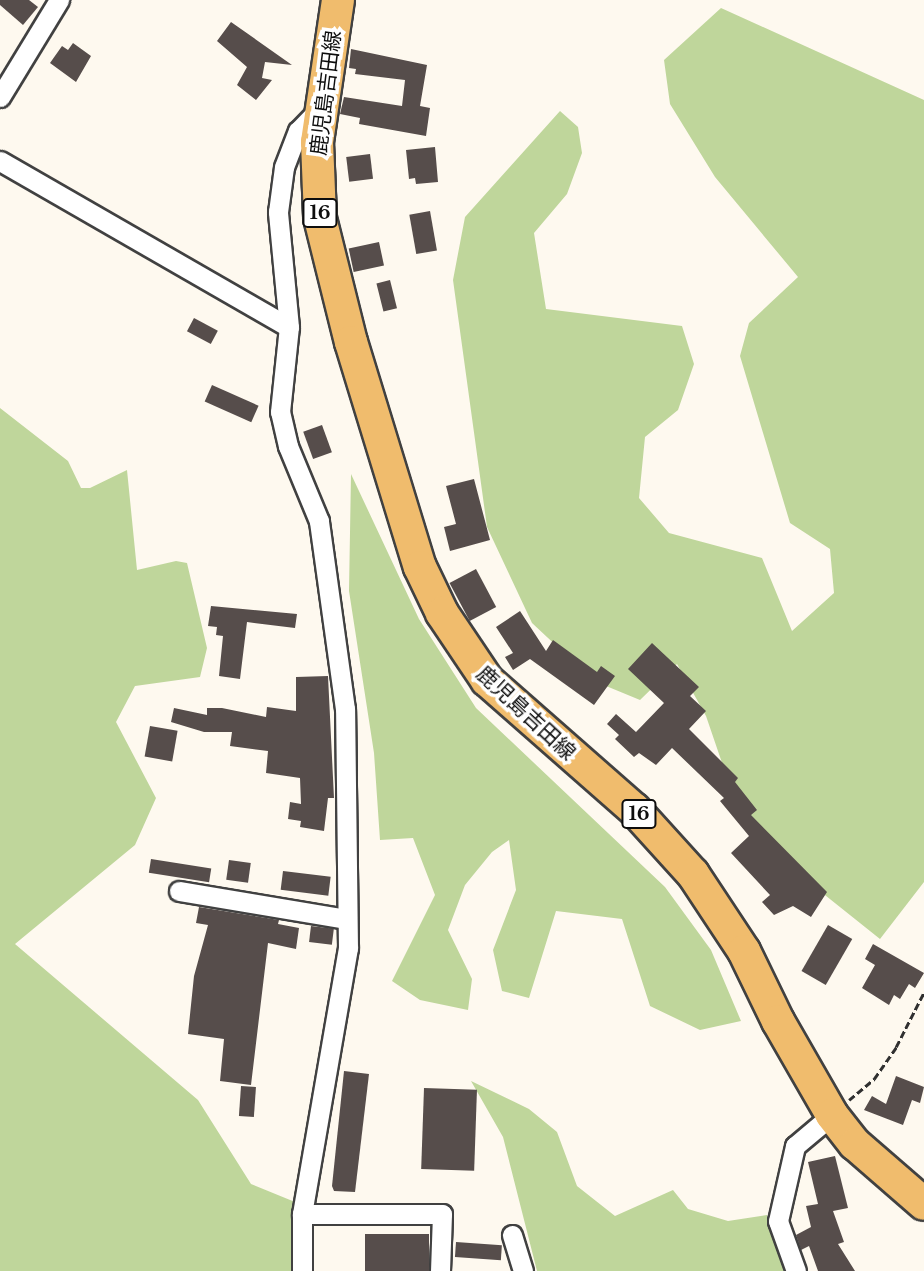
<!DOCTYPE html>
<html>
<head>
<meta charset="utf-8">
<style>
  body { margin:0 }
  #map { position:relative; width:924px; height:1271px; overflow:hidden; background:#fef9ef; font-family:"Libre Baskerville","Noto Sans JP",serif }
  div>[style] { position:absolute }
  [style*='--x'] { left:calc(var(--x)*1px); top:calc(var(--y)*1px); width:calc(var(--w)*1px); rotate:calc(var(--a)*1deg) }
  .forest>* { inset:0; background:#bfd69b }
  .building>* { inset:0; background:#564d4b; transform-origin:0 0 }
  .path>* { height:2.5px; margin-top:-1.25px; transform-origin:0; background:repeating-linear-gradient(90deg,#303030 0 7px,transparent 0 10.5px) }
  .roads { filter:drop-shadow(2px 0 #414141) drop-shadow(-2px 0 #414141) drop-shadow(0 2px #414141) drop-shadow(0 -2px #414141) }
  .minor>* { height:19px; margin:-9.5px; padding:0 9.5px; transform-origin:9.5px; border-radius:9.5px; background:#fff }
  .primary>* { height:32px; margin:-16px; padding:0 16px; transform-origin:16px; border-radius:16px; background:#f0bc6d }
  span { translate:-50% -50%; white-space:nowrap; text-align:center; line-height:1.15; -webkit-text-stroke:7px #fff; paint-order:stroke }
  .shield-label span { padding:2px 5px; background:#fff; border:2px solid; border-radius:5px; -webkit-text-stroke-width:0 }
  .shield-label { font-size:19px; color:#0e0e0e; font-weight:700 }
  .street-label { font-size:21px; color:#0e0e0e }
</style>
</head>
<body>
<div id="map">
  <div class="forest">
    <i style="clip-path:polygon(721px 8px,924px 100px,924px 882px,880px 939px,771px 852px,732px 792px,706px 716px,677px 664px,640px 700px,594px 681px,532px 623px,487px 527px,453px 280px,465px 217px,560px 111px,578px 127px,582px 153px,567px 194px,534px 233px,546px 309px,682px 326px,694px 364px,678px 410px,645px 437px,639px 498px,669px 533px,762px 558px,792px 631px,834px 593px,830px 549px,790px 523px,740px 356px,749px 323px,798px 277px,715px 177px,670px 104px,664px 60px)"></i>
    <i style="clip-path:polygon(0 408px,68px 461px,81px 488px,90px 488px,127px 470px,137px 570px,176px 561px,187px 563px,207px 648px,200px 677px,135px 686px,116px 722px,156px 798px,135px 845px,15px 944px,198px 1100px,251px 1184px,295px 1202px,294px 1271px,0 1271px)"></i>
    <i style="clip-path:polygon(351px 474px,419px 619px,476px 708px,665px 887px,711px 950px,741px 1021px,700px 1030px,650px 1006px,622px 919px,556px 911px,529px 998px,502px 991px,493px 950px,516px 890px,509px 840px,492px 852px,465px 885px,448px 930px,472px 979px,468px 1010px,420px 1000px,392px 981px,435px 895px,413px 838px,380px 840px,374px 753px,349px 591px)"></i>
    <i style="clip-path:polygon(471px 1081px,529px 1109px,557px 1132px,577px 1186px,615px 1216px,673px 1190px,688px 1209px,728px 1221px,767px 1215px,788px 1271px,537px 1271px,503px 1137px)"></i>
  </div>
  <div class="building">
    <i style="clip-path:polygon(0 0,29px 0,38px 7px,23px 25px,0 5px)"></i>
    <i style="clip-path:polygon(231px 22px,292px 65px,265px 62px,262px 78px,272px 80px,256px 100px,237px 85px,247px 67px,217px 41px)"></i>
    <i style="clip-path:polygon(73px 43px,91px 56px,76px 82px,50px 63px,62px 46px,68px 50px)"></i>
    <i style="clip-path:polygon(351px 49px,427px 65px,420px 106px,430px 108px,426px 136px,359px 124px,360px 118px,340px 114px,344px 97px,402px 106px,405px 80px,355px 74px,356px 69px,349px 68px)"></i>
    <i style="clip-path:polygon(435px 147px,438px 182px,416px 184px,415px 178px,409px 179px,406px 150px)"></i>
    <i style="left:370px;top:154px;width:25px;height:24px;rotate:83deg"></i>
    <i style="left:430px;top:211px;width:40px;height:21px;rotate:80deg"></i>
    <i style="left:379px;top:242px;width:24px;height:31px;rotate:78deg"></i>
    <i style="left:390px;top:280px;width:29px;height:14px;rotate:76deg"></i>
    <i style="left:194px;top:318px;width:27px;height:15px;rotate:28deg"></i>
    <i style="left:212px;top:385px;width:51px;height:18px;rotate:24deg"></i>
    <i style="left:322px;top:425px;width:29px;height:20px;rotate:70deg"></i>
    <i style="clip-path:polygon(474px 479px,490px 540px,450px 551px,444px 527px,456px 524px,446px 486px)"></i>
    <i style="left:476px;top:569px;width:43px;height:30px;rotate:62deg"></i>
    <i style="clip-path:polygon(211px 606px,297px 614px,295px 628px,247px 622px,240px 679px,219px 676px,223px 636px,216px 635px,217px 627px,208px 626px)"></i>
    <i style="clip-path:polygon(520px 611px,546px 651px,553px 640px,597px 672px,601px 666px,615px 676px,594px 705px,530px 659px,513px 670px,505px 657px,513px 653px,496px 627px)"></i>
    <i style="clip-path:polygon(652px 643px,699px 687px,690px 696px,706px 711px,689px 729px,738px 778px,735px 782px,757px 810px,751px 815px,827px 892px,811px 917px,793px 906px,774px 915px,762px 902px,770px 895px,731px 853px,749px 836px,720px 801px,724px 798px,672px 748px,656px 765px,639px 753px,634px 757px,615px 739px,619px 735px,607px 724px,616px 714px,636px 732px,664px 703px,628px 669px)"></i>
    <i style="clip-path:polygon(328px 676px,334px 798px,328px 798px,324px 831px,300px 827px,301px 821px,288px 819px,290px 802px,301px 804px,300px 778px,266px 773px,268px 751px,230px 746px,232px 732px,204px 732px,171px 722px,174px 708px,207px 715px,207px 708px,222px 708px,266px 717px,267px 707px,296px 711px,296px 677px)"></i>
    <i style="left:150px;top:726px;width:28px;height:31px;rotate:10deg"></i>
    <i style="left:151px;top:859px;width:61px;height:14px;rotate:9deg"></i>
    <i style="left:229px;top:860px;width:22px;height:20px;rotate:8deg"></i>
    <i style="left:283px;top:871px;width:48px;height:19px;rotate:7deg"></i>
    <i style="clip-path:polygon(199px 907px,279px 920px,278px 924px,299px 928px,296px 949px,268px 943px,251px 1085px,220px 1081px,224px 1039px,188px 1034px,194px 976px,208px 925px,196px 923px)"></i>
    <i style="left:828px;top:925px;width:28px;height:53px;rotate:30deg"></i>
    <i style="left:311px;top:926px;width:23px;height:16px;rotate:7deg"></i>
    <i style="clip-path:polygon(873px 944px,924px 973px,915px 988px,909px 984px,900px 999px,894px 995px,889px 1005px,862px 988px,875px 965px,865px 959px)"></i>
    <i style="clip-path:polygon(344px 1071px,369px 1074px,355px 1192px,334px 1191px,332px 1186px)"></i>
    <i style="clip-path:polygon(896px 1076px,924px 1087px,920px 1103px,912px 1100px,903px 1125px,864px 1110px,872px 1096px,886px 1104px)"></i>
    <i style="left:241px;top:1086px;width:15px;height:30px;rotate:4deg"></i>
    <i style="left:424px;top:1088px;width:53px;height:81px;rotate:2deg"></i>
    <i style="clip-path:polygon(835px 1156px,848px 1208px,833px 1211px,844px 1242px,838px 1244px,855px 1271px,818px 1271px,809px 1246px,801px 1250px,796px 1235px,811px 1227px,806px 1206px,818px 1204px,808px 1162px)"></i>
    <i style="left:365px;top:1234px;width:64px;height:37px"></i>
    <i style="left:456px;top:1242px;width:46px;height:15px;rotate:4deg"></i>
  </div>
  <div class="path">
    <i style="--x:849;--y:1100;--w:33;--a:-40"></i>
    <i style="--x:874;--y:1079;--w:39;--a:-55"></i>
    <i style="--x:896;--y:1047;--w:62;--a:-63"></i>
  </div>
  <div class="roads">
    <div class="minor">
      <i style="--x:0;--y:97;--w:114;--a:-58.7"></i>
      <i style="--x:0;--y:161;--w:333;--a:29.9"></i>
      <i style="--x:179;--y:891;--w:170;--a:9.5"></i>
      <i style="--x:302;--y:1214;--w:140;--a:0"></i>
      <i style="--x:442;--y:1214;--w:57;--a:92"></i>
      <i style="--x:512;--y:1235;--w:38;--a:73"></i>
      <i style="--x:302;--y:1271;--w:57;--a:-90"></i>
      <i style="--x:302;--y:1214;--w:270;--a:-80.2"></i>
      <i style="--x:348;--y:948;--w:239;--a:-90.7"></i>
      <i style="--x:345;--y:709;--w:190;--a:-97.9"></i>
      <i style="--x:319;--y:521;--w:81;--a:-112.5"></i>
      <i style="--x:288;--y:446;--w:35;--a:-103"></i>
      <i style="--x:280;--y:412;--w:85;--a:-84"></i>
      <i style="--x:289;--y:327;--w:116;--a:-95.5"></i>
      <i style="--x:278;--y:212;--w:45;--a:-82.4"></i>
      <i style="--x:284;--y:167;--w:39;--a:-69"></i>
      <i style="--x:298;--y:131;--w:32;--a:-46"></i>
      <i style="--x:796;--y:1271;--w:53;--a:-109.8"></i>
      <i style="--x:778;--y:1221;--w:77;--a:-77.2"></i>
      <i style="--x:795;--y:1146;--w:48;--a:-40"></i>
    </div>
    <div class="primary">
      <i style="--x:338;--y:0;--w:144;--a:98.4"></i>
      <i style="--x:317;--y:142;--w:76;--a:87.7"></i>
      <i style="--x:320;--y:218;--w:128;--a:76"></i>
      <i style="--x:351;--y:342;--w:235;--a:73"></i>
      <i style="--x:420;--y:567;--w:51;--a:64.4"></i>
      <i style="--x:442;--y:613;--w:81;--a:56.1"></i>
      <i style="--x:487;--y:680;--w:196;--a:41.3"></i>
      <i style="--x:634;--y:809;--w:88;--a:47.8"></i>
      <i style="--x:693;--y:874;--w:92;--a:56.5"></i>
      <i style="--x:744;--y:951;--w:78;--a:64.1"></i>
      <i style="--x:778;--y:1021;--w:108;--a:60.1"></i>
      <i style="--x:832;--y:1115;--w:37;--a:52"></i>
      <i style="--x:855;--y:1144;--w:91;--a:41"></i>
    </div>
  </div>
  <div class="shield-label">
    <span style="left:320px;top:213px">16</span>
    <span style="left:639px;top:814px">16</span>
  </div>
  <div class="street-label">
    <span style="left:326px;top:93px;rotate:-83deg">鹿児島吉田線</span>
    <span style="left:526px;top:713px;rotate:43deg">鹿児島吉田線</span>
  </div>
</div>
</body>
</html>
